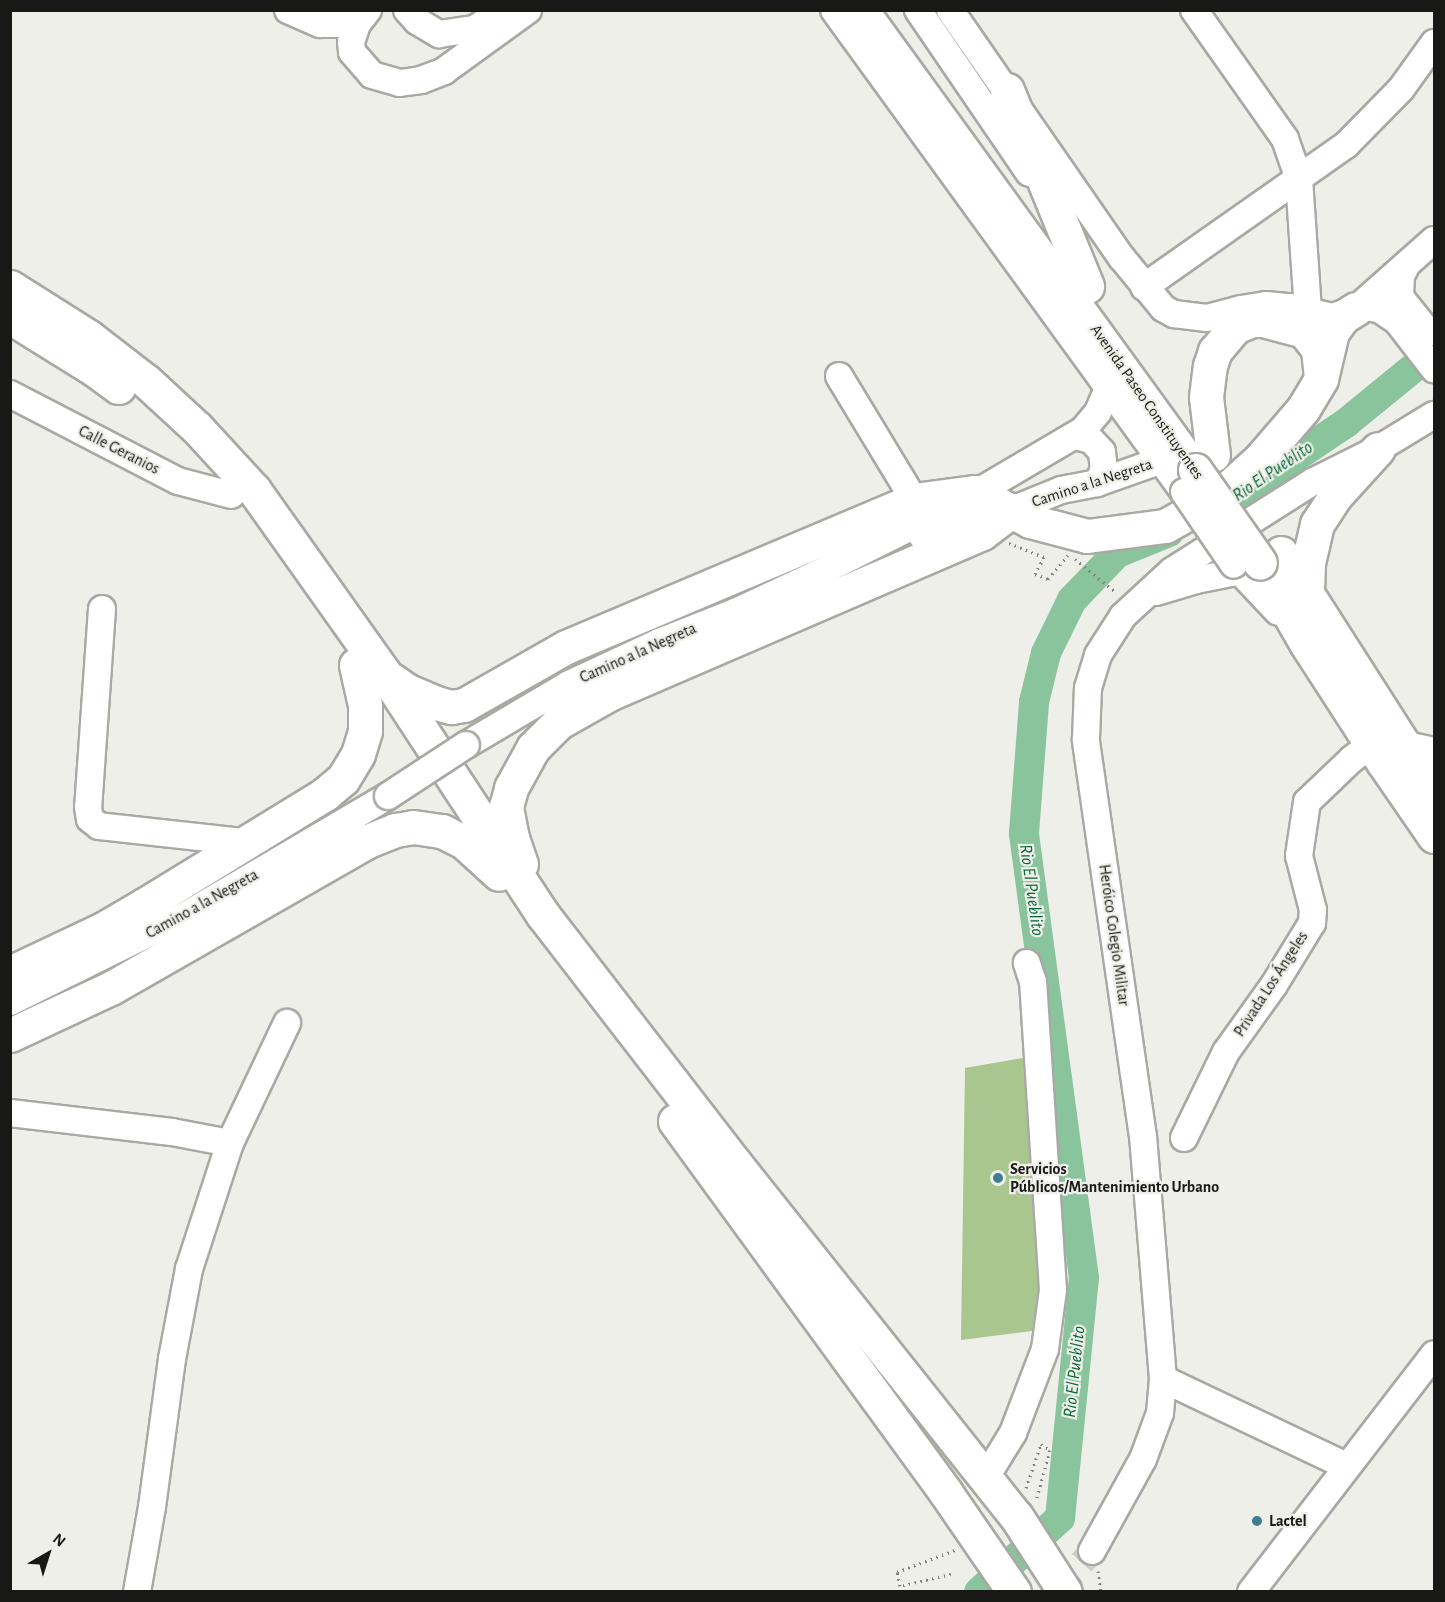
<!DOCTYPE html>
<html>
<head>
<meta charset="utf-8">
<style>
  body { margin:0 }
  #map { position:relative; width:1445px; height:1602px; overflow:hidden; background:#efefe9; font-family:"Alegreya Sans",sans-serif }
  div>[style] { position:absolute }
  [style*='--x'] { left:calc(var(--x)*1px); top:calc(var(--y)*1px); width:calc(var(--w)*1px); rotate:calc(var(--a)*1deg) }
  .river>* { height:30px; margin:-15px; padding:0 15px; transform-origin:15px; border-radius:15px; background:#89c49c }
  .building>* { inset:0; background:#a8c68e }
  .minor-tunnel>* { height:26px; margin-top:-13px; transform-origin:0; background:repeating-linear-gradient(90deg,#cfcfc9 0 26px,transparent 0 39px) }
  .path>* { height:3px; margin-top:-1.5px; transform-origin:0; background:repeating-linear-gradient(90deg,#80807c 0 1.5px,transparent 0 6px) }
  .roads { filter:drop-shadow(2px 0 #a9a9a4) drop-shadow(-2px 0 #a9a9a4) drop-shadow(0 2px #a9a9a4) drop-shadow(0 -2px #a9a9a4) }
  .minor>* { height:26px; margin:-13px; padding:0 13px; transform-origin:13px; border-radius:13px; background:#fff }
  .highway>* { height:33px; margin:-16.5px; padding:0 16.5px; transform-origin:16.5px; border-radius:16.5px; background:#fff }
  .bridges { filter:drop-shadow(2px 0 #a9a9a4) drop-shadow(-2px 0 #a9a9a4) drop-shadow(0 2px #a9a9a4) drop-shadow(0 -2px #a9a9a4) }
  .minor-bridge>* { height:26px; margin:-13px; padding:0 13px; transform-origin:13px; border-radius:13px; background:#fff }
  .highway-bridge>* { height:33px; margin:-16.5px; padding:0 16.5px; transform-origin:16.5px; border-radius:16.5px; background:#fff }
  .dots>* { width:16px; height:16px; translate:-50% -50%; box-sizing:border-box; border:3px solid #efefe9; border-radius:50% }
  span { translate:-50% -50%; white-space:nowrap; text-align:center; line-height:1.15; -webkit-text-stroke:4.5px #efefe9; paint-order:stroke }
  .street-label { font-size:16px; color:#181816 }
  .poi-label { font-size:16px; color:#181816; font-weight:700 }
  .left { translate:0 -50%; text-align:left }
  .water-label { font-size:18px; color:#006635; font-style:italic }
  .frame { position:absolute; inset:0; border:12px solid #181816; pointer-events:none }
  .north { position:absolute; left:18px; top:1524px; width:60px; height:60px; -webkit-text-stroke:4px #efefe9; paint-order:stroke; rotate:39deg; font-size:16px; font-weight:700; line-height:24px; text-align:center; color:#181816 }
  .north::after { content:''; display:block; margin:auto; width:21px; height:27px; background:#181816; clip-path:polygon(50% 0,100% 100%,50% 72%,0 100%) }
</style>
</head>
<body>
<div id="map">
  <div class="river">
    <i style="--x:1230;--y:501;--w:140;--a:-33.9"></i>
    <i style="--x:1346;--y:423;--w:114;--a:-39.3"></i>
    <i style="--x:979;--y:1592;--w:110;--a:-42.4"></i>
    <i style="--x:1060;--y:1518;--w:241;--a:-84.3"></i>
    <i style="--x:1084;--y:1278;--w:449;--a:-97.7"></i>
    <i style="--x:1024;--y:833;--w:131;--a:-85.6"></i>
    <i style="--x:1034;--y:702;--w:50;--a:-76.2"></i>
    <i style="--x:1046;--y:653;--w:59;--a:-63.9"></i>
    <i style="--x:1072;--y:600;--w:65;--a:-46.2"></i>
    <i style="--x:1117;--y:553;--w:56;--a:-22"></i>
  </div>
  <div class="building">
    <i style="clip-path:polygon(1023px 1058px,1038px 1289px,1032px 1331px,961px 1340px,965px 1068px)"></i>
  </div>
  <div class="minor-tunnel">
    <i style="--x:1056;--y:1592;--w:55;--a:-48.7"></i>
  </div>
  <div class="path">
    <i style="--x:1009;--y:543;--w:38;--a:22"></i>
    <i style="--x:1044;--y:557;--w:19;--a:118"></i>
    <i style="--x:1035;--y:574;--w:14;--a:21"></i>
    <i style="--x:1048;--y:579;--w:31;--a:-50"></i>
    <i style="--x:1075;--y:559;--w:54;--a:39"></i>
    <i style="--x:1026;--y:1488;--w:46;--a:-71.2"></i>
    <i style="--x:1041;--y:1444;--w:11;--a:34"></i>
    <i style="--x:1050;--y:1450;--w:53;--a:105.4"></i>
    <i style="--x:1098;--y:1571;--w:21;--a:82"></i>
    <i style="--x:951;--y:1574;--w:52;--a:166.8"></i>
    <i style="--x:900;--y:1586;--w:14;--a:-102"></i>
    <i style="--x:897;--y:1572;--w:62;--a:-20.8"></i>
  </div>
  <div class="roads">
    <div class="minor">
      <i style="--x:288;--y:10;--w:35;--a:24"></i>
      <i style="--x:320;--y:24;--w:37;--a:0"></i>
      <i style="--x:368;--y:10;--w:18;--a:128"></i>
      <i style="--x:357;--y:24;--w:19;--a:108"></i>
      <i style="--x:351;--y:42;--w:10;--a:84"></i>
      <i style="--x:352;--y:52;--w:30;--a:49"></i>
      <i style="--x:372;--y:75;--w:29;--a:16"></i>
      <i style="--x:400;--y:83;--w:21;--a:-8"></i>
      <i style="--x:421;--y:80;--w:25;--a:-21"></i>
      <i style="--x:444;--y:71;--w:104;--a:-36"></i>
      <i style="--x:407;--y:10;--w:15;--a:48"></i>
      <i style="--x:417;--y:21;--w:26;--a:31"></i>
      <i style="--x:439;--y:34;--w:36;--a:-8"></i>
      <i style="--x:475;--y:29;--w:32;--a:-35"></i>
      <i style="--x:834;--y:10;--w:596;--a:54.02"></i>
      <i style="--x:918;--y:10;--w:197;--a:55.7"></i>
      <i style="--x:950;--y:10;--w:302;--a:55.3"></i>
      <i style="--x:1122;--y:258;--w:65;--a:50.6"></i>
      <i style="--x:1163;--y:308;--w:13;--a:29"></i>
      <i style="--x:1174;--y:314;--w:33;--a:7"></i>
      <i style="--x:1207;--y:318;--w:35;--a:-15"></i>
      <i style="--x:1241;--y:309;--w:25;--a:-9"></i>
      <i style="--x:1266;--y:305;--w:24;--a:5"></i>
      <i style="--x:1290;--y:307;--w:43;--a:13.4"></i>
      <i style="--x:1332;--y:317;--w:34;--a:-17"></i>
      <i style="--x:1364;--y:307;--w:15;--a:8"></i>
      <i style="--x:1379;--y:309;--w:22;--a:34"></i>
      <i style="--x:1397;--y:321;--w:61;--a:52.4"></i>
      <i style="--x:1194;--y:10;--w:158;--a:54.8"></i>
      <i style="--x:1285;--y:139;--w:42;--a:70.7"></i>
      <i style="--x:1299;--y:179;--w:132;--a:86.1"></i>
      <i style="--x:1407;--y:264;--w:13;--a:117"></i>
      <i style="--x:1401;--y:276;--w:21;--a:93"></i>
      <i style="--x:1400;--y:297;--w:46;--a:51.1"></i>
      <i style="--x:1144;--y:287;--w:247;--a:-35.1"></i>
      <i style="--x:1346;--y:145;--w:78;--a:-45.5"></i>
      <i style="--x:1401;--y:89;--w:57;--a:-54.3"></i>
      <i style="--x:1356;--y:309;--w:104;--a:-41.5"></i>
      <i style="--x:839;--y:376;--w:145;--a:58.8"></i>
      <i style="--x:10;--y:394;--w:189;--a:27.4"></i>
      <i style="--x:178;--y:481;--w:55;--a:14.8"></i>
      <i style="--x:1075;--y:436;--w:16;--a:14"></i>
      <i style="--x:1091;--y:440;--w:16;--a:47"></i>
      <i style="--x:1102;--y:452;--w:18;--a:84"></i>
      <i style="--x:1104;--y:470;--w:15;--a:118"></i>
      <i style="--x:922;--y:536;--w:71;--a:-18.9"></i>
      <i style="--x:989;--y:513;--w:23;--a:-7"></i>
      <i style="--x:1012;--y:510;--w:53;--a:-22.2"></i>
      <i style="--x:1061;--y:490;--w:37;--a:-11"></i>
      <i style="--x:1097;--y:483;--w:69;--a:-19.5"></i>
      <i style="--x:1234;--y:565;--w:64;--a:46.9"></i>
      <i style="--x:1156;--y:592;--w:42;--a:-16.7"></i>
      <i style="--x:1196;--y:580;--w:46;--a:-11.3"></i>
      <i style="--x:102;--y:609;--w:198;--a:94"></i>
      <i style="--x:88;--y:807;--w:12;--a:81"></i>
      <i style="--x:90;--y:819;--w:11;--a:38"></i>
      <i style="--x:99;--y:826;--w:147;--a:6.3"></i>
      <i style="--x:466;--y:745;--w:120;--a:-30.6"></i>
      <i style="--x:569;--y:684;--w:99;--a:-25"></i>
      <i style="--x:659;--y:642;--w:82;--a:-21.5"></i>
      <i style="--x:735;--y:612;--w:90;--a:-24.9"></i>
      <i style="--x:817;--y:574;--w:161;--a:-26.6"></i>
      <i style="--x:961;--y:502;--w:142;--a:-30.5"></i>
      <i style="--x:1083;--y:430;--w:23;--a:-50"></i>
      <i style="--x:1098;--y:412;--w:28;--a:-67"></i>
      <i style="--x:1406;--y:745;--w:29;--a:12"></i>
      <i style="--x:10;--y:1002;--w:196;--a:-26.3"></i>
      <i style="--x:186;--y:915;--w:234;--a:-30.5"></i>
      <i style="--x:10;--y:1113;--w:163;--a:6.7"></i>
      <i style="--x:172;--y:1132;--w:59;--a:10.7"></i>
      <i style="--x:1184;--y:1138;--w:96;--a:-64"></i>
      <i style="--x:1226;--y:1052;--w:82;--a:-54.4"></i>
      <i style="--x:1274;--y:985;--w:73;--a:-58.5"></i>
      <i style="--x:1312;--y:923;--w:13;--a:-86"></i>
      <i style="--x:1313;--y:910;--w:56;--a:-104.5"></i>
      <i style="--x:1299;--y:856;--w:55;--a:-81.6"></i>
      <i style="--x:1307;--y:802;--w:62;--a:-43.7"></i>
      <i style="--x:1352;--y:759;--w:25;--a:-37"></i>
      <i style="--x:1163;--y:1379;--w:203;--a:25.4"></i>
      <i style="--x:986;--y:1477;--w:52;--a:-58.5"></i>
      <i style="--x:1013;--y:1433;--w:90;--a:-69.1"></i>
      <i style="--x:1045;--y:1349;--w:60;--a:-82.3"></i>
      <i style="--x:1053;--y:1290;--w:309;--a:-93.7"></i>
      <i style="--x:1033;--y:982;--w:20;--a:-108"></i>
      <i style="--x:1092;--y:1551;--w:105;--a:-61"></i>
      <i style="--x:1143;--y:1459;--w:49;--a:-69.7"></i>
      <i style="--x:1160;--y:1413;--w:34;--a:-85"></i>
      <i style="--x:1163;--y:1379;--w:243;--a:-94.7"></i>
      <i style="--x:1143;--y:1137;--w:402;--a:-98.2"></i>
      <i style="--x:1086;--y:739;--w:51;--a:-87.8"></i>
      <i style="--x:1088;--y:688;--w:34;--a:-73"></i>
      <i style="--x:1098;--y:655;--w:46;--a:-57.3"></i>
      <i style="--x:1123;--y:616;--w:67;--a:-42.6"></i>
      <i style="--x:1172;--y:571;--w:168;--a:-32.4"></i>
      <i style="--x:1314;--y:481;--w:72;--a:-26.6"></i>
      <i style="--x:1378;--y:449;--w:66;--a:-31.3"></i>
      <i style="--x:137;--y:1592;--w:86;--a:-80"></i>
      <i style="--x:152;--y:1507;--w:149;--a:-82.3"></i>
      <i style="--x:172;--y:1359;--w:92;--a:-79.3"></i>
      <i style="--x:189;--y:1269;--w:133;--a:-72"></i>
      <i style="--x:230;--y:1143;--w:133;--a:-64.6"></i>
      <i style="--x:1251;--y:1592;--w:300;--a:-52.4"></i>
    </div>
    <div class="highway">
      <i style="--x:861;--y:10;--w:568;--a:54.02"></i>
      <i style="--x:1007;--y:90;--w:212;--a:67.8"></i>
      <i style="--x:10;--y:287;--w:93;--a:32.3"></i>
      <i style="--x:89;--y:337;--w:72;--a:37.7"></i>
      <i style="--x:146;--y:381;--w:69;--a:42.7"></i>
      <i style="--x:197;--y:428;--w:84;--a:47.4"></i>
      <i style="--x:254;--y:490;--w:224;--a:54.6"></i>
      <i style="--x:384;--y:673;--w:290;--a:56.7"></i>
      <i style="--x:543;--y:915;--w:312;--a:52.3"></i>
      <i style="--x:734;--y:1162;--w:453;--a:51.5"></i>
      <i style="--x:1016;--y:1516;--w:90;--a:57.2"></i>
      <i style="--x:10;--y:317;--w:100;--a:31.9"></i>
      <i style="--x:95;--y:370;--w:29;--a:36"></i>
      <i style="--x:1213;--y:455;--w:58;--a:-96.9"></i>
      <i style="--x:1206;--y:397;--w:31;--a:-83"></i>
      <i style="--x:1210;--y:366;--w:16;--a:-72"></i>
      <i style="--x:1215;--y:351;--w:31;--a:-50"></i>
      <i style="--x:1235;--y:327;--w:18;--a:-22"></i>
      <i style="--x:1252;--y:320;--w:11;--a:0"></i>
      <i style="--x:1263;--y:320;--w:42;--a:15"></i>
      <i style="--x:1304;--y:331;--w:23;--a:52"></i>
      <i style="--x:1318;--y:349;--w:27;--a:84"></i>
      <i style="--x:1281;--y:553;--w:284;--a:57.4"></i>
      <i style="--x:1260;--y:563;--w:92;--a:60.1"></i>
      <i style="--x:1306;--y:643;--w:142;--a:57.1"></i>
      <i style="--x:1383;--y:762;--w:90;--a:55.4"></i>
      <i style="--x:1307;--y:592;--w:29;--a:-88"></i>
      <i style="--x:1308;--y:563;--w:40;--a:-77"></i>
      <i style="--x:1317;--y:524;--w:35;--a:-57"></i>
      <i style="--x:1336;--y:495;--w:62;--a:-47.6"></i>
      <i style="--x:392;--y:680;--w:19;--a:35"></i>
      <i style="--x:408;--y:691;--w:30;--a:23"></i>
      <i style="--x:436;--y:703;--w:16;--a:15"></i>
      <i style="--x:451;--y:707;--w:13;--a:-9"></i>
      <i style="--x:464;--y:705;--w:117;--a:-29.6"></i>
      <i style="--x:566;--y:647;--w:378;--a:-22.9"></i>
      <i style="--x:914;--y:500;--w:62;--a:-7.5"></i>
      <i style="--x:975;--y:492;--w:62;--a:27.8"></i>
      <i style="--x:1030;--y:521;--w:59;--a:14.7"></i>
      <i style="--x:1087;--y:536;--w:79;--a:-7.3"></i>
      <i style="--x:1165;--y:526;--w:62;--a:-29.1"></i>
      <i style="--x:1219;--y:496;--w:55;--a:-42.1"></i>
      <i style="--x:1260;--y:459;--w:66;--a:-49.3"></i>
      <i style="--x:1303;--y:409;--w:35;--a:-59"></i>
      <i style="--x:1321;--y:379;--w:48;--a:-76.8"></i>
      <i style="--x:1332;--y:332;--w:19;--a:-54"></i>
      <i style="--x:1343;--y:317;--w:15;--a:-32"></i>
      <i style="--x:521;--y:864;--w:28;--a:-109"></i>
      <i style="--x:512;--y:838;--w:32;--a:-101"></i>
      <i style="--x:506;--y:807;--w:20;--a:-75"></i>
      <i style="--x:511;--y:788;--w:46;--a:-61.2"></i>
      <i style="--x:533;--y:748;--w:35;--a:-45"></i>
      <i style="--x:558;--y:723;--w:61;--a:-29.5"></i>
      <i style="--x:611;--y:693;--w:404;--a:-23.3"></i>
      <i style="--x:982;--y:533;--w:38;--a:-37"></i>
      <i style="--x:10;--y:973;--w:103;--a:-25.3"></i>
      <i style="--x:103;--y:929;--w:48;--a:-30.3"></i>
      <i style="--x:144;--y:905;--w:212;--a:-31.5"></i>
      <i style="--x:325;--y:794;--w:23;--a:-40"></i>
      <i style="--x:343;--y:779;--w:29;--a:-59"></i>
      <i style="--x:358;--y:754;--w:24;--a:-73"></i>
      <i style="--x:365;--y:731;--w:26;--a:-90"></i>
      <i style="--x:365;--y:705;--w:41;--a:-102.7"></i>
      <i style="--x:10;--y:1035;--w:111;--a:-25"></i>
      <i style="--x:111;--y:988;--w:296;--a:-29.8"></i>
      <i style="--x:368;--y:841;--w:29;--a:-22"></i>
      <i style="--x:395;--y:830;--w:18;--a:-9"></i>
      <i style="--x:413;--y:827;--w:29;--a:8"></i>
      <i style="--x:442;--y:831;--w:25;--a:27"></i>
      <i style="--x:464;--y:842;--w:47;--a:42.4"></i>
      <i style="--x:675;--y:1121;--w:460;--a:53.9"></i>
      <i style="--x:946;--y:1493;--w:120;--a:55.5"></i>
    </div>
  </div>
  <div class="bridges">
    <div class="minor-bridge">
      <i style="--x:1184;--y:492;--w:88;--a:55.6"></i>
      <i style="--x:388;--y:796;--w:93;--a:-33.2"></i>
    </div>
    <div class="highway-bridge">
      <i style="--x:1195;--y:470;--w:113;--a:55"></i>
    </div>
  </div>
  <div class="dots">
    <i style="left:998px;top:1178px;background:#3f7e92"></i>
    <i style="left:1257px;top:1521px;background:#3f7e92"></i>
  </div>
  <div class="street-label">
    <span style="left:1147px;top:402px;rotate:55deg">Avenida Paseo Constituyentes</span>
    <span style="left:119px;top:450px;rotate:27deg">Calle Geranios</span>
    <span style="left:1092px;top:483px;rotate:-18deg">Camino a la Negreta</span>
    <span style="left:638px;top:653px;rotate:-24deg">Camino a la Negreta</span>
    <span style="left:202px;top:904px;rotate:-29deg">Camino a la Negreta</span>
    <span style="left:1114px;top:935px;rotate:82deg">Heróico Colegio Militar</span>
    <span style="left:1271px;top:984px;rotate:-57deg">Privada Los Ángeles</span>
  </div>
  <div class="poi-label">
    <span class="left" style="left:1010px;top:1178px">Servicios<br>Públicos/Mantenimiento Urbano</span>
    <span class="left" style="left:1269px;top:1521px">Lactel</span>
  </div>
  <div class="water-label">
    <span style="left:1273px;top:472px;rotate:-34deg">Rio El Pueblito</span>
    <span style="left:1031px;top:890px;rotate:82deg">Rio El Pueblito</span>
    <span style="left:1075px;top:1372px;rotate:-84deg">Rio El Pueblito</span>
  </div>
  <div class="frame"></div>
  <div class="north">N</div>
</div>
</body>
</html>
